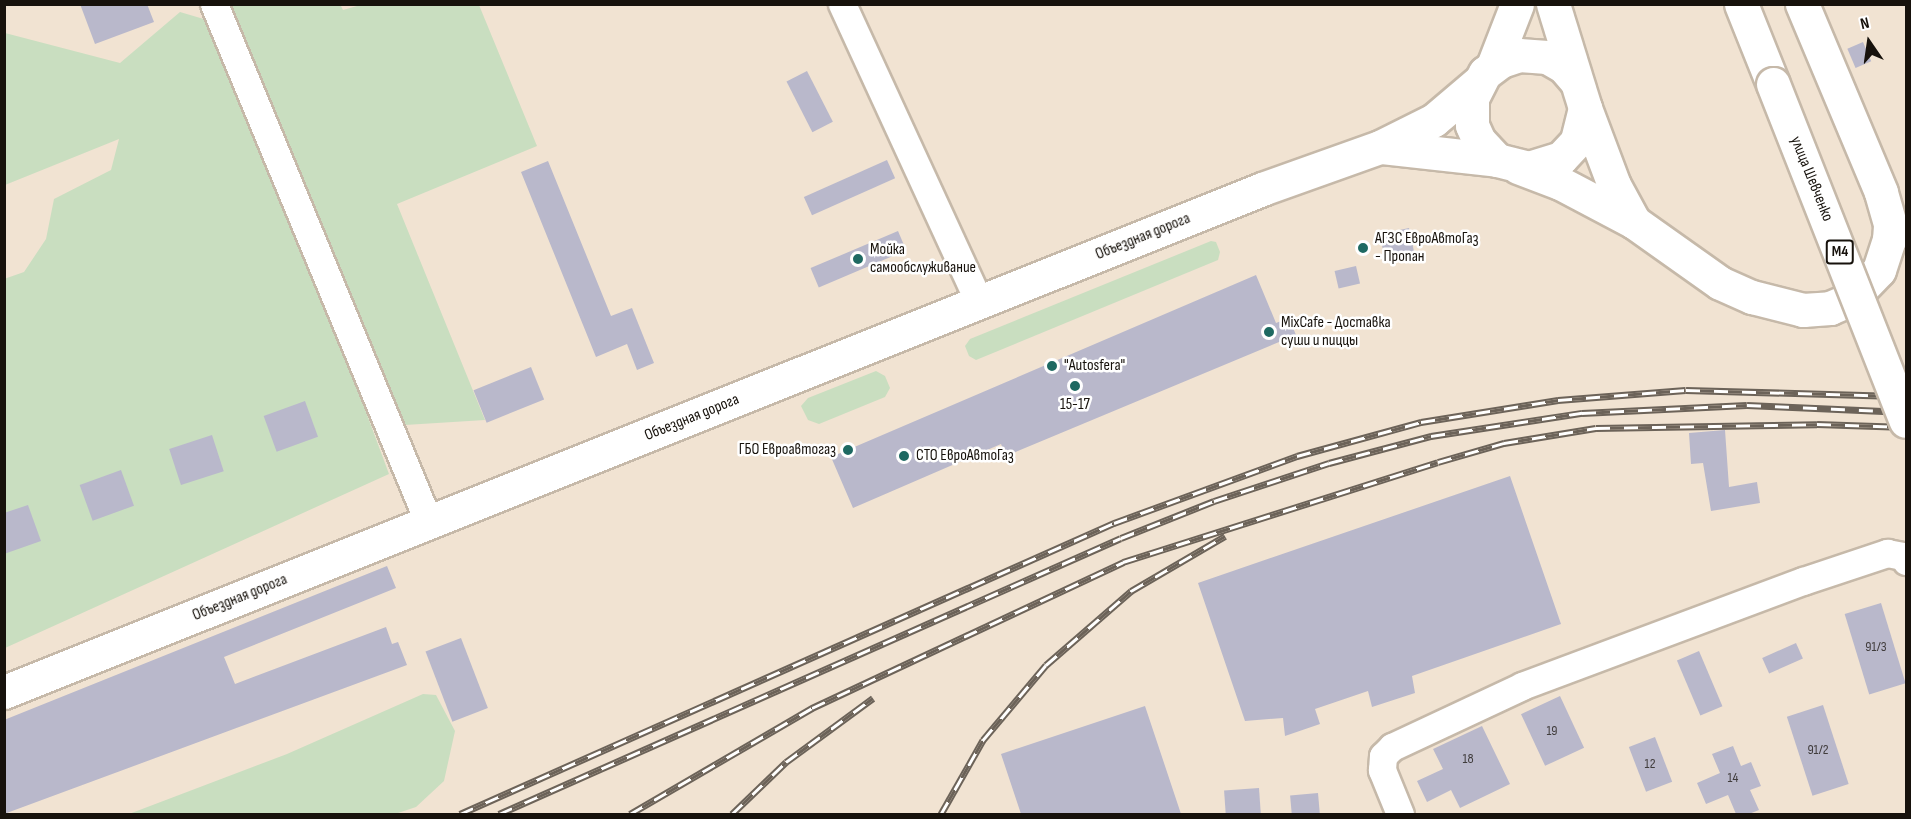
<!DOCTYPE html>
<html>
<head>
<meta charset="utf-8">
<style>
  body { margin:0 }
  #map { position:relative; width:1911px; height:819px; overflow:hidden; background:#f1e3d2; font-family:"Sofia Sans Condensed",sans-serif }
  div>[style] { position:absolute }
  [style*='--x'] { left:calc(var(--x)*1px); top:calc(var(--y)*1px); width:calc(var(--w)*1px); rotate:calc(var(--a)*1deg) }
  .green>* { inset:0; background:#c9dec0 }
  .building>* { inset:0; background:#b9b8cb; transform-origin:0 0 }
  .roads { filter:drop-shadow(2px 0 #c6b9a9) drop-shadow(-2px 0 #c6b9a9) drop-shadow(0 2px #c6b9a9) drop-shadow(0 -2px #c6b9a9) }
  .minor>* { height:27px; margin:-13.5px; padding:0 13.5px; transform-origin:13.5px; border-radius:13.5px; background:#fff }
  .major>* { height:33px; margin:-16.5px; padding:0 16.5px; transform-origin:16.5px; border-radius:16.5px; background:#fff }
  .highway>* { height:33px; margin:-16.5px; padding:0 16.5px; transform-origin:16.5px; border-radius:16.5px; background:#fff }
  .rail>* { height:7px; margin-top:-3.5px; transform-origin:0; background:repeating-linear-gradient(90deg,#fff 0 14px,#6c6359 0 28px); box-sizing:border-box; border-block:2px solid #6c6359 }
  .bridges { filter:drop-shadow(2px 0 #c6b9a9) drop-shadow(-2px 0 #c6b9a9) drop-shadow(0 2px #c6b9a9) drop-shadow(0 -2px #c6b9a9) }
  .highway-bridge>* { height:33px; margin:-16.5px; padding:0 16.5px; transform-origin:16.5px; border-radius:16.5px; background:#fff }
  .dots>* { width:16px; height:16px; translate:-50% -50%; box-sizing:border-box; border:3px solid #fff; border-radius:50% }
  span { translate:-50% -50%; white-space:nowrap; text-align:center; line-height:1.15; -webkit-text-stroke:5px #fff; paint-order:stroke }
  .number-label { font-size:14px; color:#403c3c }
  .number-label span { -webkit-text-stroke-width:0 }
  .shield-label span { padding:2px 4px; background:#fff; border:2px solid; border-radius:4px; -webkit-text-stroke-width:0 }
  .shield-label { font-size:15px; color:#17120c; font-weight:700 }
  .street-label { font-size:16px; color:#17120c }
  .poi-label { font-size:16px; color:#17120c }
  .left { translate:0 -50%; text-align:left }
  .right { translate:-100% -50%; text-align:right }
  .frame { position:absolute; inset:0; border:6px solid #17120c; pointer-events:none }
  .north { position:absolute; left:1839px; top:12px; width:60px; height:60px; -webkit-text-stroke:4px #fff; paint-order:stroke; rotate:347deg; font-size:16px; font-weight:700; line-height:24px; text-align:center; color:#17120c }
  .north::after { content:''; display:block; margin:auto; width:21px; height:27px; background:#17120c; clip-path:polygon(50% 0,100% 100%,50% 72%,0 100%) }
</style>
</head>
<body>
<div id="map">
  <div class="green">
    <i style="clip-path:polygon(340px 4px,343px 10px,364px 4px,479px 5px,537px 146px,397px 204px,485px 420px,405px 425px,227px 5px)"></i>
    <i style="clip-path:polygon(180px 12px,207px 20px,296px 223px,389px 474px,5px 648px,4px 279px,24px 272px,46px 239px,54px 199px,111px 170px,119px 139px,5px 185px,5px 33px,120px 63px)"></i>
    <i style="clip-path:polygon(1211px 241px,1216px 242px,1220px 252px,1218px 260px,976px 360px,969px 356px,965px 346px,970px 339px)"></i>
    <i style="clip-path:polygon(876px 371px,885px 376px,890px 388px,885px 397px,819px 424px,808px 420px,801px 406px,808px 398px)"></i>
    <i style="clip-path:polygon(423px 694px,436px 695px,455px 731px,444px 781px,416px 807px,395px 814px,129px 814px,287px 754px)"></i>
  </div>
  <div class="building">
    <i style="clip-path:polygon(80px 4px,147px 4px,154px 22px,95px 44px)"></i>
    <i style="left:1863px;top:42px;width:21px;height:17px;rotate:67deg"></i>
    <i style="left:807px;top:71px;width:57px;height:23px;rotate:63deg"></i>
    <i style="left:887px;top:160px;width:20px;height:91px;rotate:66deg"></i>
    <i style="clip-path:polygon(548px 161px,611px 316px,632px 308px,654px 363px,637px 370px,627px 344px,596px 357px,521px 172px)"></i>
    <i style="left:1409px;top:228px;width:24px;height:30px;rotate:78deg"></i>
    <i style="left:898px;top:231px;width:21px;height:95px;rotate:67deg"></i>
    <i style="left:1356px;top:266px;width:18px;height:22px;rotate:77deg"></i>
    <i style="clip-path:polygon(1256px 275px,1276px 323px,1289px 318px,1296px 335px,1006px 456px,1001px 444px,853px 508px,831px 457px)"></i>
    <i style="left:531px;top:367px;width:35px;height:62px;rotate:68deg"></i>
    <i style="left:305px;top:401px;width:38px;height:44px;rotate:70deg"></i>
    <i style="clip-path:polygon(1725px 430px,1729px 487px,1757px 482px,1760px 503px,1711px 511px,1703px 463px,1691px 464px,1689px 433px)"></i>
    <i style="left:212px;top:435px;width:38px;height:45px;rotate:72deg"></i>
    <i style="left:121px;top:470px;width:38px;height:44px;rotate:70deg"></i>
    <i style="clip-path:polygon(1510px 476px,1561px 624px,1412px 676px,1415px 693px,1372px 707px,1368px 691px,1315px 709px,1320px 724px,1285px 736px,1283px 718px,1245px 721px,1198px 583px)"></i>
    <i style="clip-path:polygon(28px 505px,41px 541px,4px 554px,4px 513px)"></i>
    <i style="clip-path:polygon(387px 566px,396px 588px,224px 657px,235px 684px,386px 627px,392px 644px,398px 642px,407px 665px,4px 814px,4px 720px)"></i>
    <i style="left:1881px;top:603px;width:84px;height:38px;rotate:73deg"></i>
    <i style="left:461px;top:638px;width:75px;height:38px;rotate:69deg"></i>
    <i style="left:1796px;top:643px;width:17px;height:37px;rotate:66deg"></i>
    <i style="left:1699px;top:651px;width:60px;height:24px;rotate:67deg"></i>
    <i style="left:1560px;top:696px;width:57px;height:43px;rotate:65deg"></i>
    <i style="left:1823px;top:705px;width:83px;height:38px;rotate:72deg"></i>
    <i style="clip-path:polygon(1145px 706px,1181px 814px,1021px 814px,1001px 754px)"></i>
    <i style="clip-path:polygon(1482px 726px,1510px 784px,1460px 808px,1451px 790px,1427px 802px,1417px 781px,1443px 769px,1433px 749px)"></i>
    <i style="left:1655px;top:737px;width:48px;height:28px;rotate:69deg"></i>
    <i style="clip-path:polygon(1733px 746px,1741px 766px,1751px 762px,1761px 786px,1750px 790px,1759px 810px,1749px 814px,1736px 814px,1728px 795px,1706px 804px,1697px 783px,1720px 773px,1712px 754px)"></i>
    <i style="left:1259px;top:788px;width:26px;height:35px;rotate:86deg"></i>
    <i style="left:1318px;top:793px;width:21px;height:28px;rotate:85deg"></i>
  </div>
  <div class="roads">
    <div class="minor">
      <i style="--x:214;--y:4;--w:562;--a:67.5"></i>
      <i style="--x:842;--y:4;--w:328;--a:65.3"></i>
      <i style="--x:1400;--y:814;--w:48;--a:-112.2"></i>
      <i style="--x:1382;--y:770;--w:14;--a:-86"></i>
      <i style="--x:1383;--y:756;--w:13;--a:-45"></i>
      <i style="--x:1392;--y:747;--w:144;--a:-25.1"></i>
      <i style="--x:1522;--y:686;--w:300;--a:-20.5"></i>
      <i style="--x:1803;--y:581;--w:89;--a:-18.4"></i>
      <i style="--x:1887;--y:553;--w:16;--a:11"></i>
      <i style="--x:1903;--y:556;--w:6;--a:59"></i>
    </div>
    <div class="major">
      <i style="--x:1553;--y:4;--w:109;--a:72.9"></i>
      <i style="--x:1585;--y:108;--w:34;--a:104"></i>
      <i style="--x:1577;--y:141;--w:23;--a:133"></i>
      <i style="--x:1561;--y:158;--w:34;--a:163"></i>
      <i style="--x:1529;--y:168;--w:33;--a:-166"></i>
      <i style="--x:1497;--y:160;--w:26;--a:-133"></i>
      <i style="--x:1479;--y:141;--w:17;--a:-114"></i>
      <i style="--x:1472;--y:125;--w:27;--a:-90"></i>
      <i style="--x:1472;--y:98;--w:28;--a:-63"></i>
      <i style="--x:1485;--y:73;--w:20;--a:-37"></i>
      <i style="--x:1501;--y:61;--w:19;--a:-18"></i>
      <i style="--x:1519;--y:55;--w:28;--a:4"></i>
      <i style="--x:1547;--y:57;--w:20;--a:30"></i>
      <i style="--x:1564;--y:67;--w:18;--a:49"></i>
      <i style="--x:1493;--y:66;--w:66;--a:-68.8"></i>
      <i style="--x:1585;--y:108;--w:82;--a:69.4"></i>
      <i style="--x:1614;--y:185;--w:42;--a:61.6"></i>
      <i style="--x:1382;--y:147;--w:116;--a:6.4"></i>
      <i style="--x:1518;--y:167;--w:45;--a:20.9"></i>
      <i style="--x:1560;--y:183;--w:84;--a:27.8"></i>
      <i style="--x:1634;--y:222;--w:105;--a:35.3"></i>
      <i style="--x:1720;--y:283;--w:35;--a:24"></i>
      <i style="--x:1752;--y:297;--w:53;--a:14.3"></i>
      <i style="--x:1803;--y:310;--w:27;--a:-4"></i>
      <i style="--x:1830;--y:308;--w:23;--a:-23"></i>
      <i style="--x:1851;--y:299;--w:40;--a:-46"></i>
      <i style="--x:1879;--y:270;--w:32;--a:-72"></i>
      <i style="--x:1889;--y:240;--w:16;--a:-86"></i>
      <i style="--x:1890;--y:224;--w:33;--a:-106"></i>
      <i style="--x:1881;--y:192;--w:204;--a:-112.8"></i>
      <i style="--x:4;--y:692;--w:1355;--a:-21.79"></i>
      <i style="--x:1262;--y:189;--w:125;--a:-19.6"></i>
      <i style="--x:1380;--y:147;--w:60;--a:-26.6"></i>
      <i style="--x:1434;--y:120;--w:59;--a:-40.2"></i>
    </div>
    <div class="highway">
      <i style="--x:1741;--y:4;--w:86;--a:68.2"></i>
    </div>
  </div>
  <div class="rail">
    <i style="--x:460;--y:814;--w:716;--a:-23.99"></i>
    <i style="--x:1114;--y:523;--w:195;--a:-20.1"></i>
    <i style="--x:1297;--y:456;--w:129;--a:-15.3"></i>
    <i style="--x:1421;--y:422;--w:139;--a:-9.1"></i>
    <i style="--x:1558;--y:400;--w:128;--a:-4.5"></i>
    <i style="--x:1686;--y:390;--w:220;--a:1.6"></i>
    <i style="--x:499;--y:814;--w:680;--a:-23.93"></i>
    <i style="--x:1121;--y:538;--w:100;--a:-21.7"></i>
    <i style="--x:1214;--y:501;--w:121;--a:-18.3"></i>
    <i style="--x:1329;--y:463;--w:106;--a:-14.8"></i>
    <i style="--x:1431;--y:436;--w:153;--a:-8.7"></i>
    <i style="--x:1582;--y:413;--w:165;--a:-2.8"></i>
    <i style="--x:1747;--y:405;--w:159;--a:2.5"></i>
    <i style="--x:630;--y:814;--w:211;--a:-30.2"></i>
    <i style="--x:812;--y:708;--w:344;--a:-25.1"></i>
    <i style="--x:1123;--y:562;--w:330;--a:-17.6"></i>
    <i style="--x:1438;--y:462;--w:69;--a:-16.1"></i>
    <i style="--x:1504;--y:443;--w:93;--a:-9.3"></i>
    <i style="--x:1596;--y:428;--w:221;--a:-1"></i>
    <i style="--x:1817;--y:424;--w:89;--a:1.9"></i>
    <i style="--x:732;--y:814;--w:75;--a:-43.9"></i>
    <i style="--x:786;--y:762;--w:108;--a:-36.3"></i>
    <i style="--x:941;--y:814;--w:85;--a:-60.4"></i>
    <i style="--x:983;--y:740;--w:98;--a:-50"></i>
    <i style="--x:1046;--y:665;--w:113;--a:-41"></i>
    <i style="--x:1131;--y:591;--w:109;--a:-30.3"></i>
  </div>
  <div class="bridges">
    <div class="highway-bridge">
      <i style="--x:1773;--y:84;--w:362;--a:68.5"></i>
    </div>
  </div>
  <div class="dots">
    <i style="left:1363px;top:248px;background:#1e6962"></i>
    <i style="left:858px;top:259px;background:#1e6962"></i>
    <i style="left:1269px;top:332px;background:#1e6962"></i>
    <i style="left:1052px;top:366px;background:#1e6962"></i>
    <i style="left:1075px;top:386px;background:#1e6962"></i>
    <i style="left:848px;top:450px;background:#1e6962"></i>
    <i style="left:904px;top:456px;background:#1e6962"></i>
  </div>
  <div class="number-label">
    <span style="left:1876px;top:647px">91/3</span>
    <span style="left:1552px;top:731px">19</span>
    <span style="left:1818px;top:750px">91/2</span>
    <span style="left:1468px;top:759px">18</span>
    <span style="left:1650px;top:764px">12</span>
    <span style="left:1733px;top:778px">14</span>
  </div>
  <div class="shield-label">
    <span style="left:1840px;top:252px">M4</span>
  </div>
  <div class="street-label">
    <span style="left:1811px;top:179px;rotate:68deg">улица Шевченко</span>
    <span style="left:1143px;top:237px;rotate:-22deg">Объездная дорога</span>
    <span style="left:692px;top:418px;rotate:-22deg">Объездная дорога</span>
    <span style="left:240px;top:598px;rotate:-22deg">Объездная дорога</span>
  </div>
  <div class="poi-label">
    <span class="left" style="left:1375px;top:248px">АГЗС ЕвроАвтоГаз<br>- Пропан</span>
    <span class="left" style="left:870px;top:259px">Мойка<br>самообслуживание</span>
    <span class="left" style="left:1281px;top:332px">MixCafe - Доставка<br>суши и пиццы</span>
    <span class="left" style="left:1064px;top:366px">"Autosfera"</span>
    <span style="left:1075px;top:405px">15-17</span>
    <span class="right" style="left:836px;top:450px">ГБО Евроавтогаз</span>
    <span class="left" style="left:916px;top:456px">СТО ЕвроАвтоГаз</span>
  </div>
  <div class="frame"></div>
  <div class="north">N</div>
</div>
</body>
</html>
